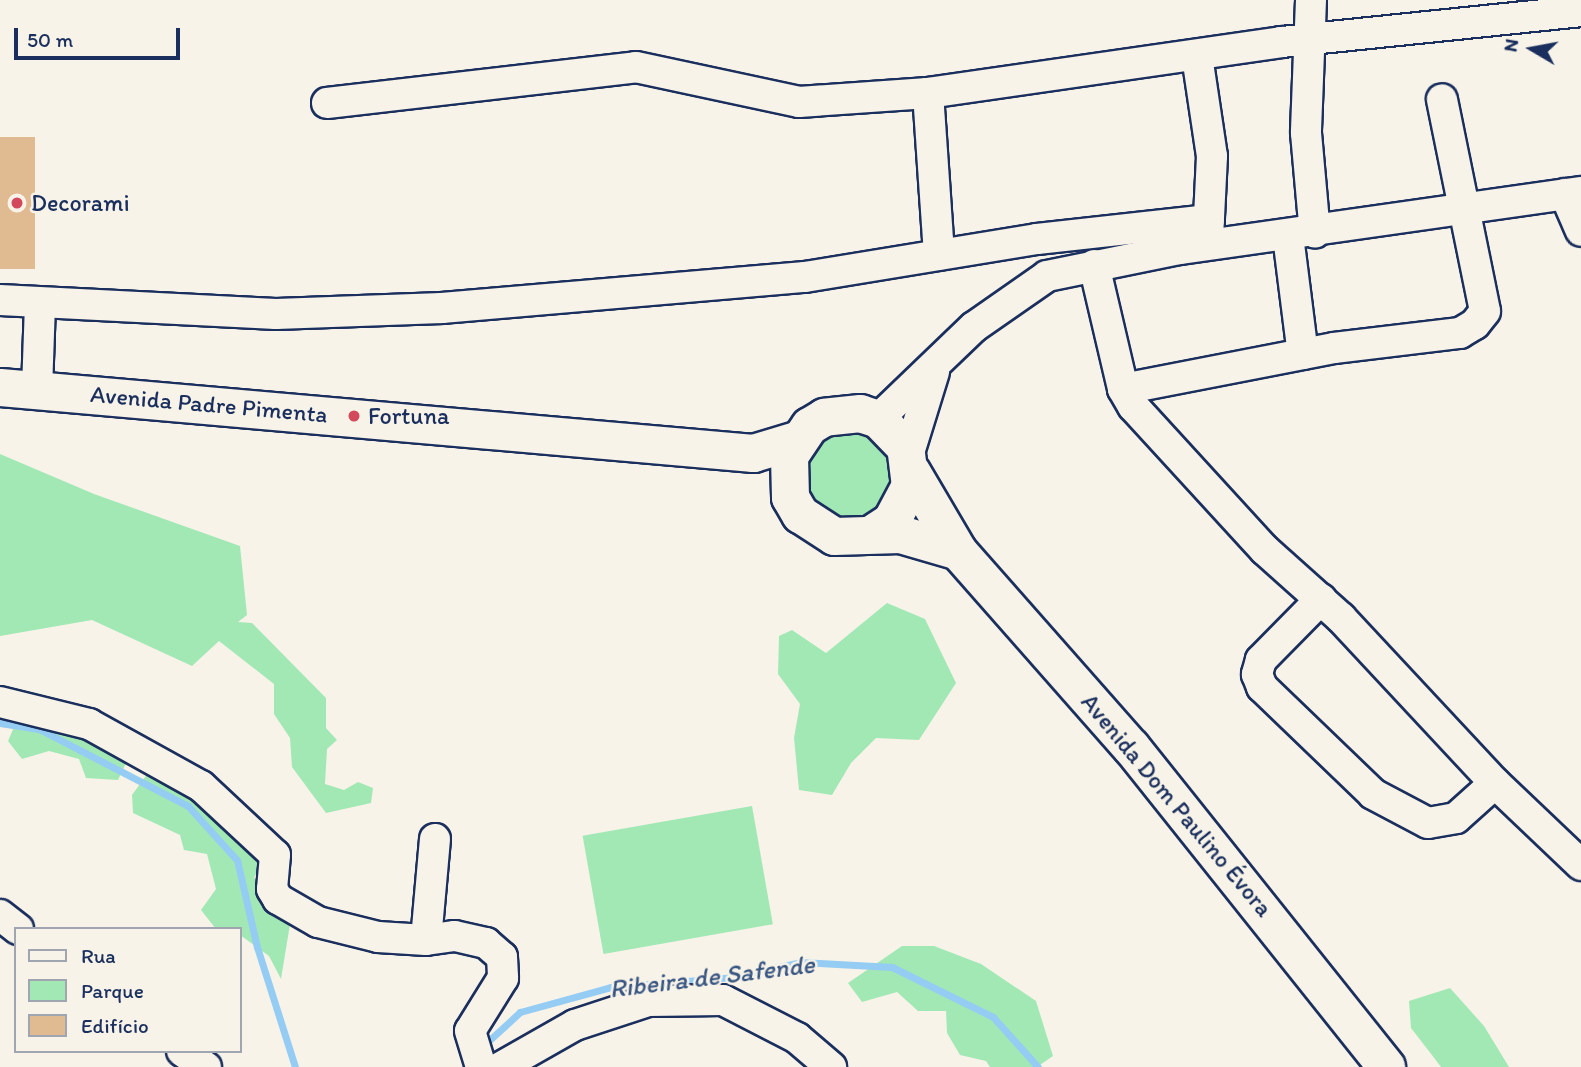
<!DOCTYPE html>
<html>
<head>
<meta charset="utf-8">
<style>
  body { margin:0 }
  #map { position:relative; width:1581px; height:1067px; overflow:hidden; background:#f7f3e8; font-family:Itim,sans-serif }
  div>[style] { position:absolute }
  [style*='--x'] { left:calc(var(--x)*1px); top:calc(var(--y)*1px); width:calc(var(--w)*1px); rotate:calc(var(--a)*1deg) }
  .green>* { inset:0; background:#a2e8b5; transform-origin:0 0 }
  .round { border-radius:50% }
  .stream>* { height:7px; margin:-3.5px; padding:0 3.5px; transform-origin:3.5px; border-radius:3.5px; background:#94ccf3 }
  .building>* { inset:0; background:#e0ba91; transform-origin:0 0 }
  .roads { filter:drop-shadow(2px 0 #1b2f5e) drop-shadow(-2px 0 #1b2f5e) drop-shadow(0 2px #1b2f5e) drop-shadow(0 -2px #1b2f5e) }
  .minor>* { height:30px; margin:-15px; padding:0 15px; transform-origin:15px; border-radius:15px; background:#f7f3e8 }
  .major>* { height:37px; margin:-18.5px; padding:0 18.5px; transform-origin:18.5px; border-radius:18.5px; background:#f7f3e8 }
  .dots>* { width:19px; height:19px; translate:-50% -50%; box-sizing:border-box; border:4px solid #f7f3e8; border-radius:50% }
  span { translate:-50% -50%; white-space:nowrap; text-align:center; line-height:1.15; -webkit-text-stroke:5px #f7f3e8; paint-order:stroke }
  .poi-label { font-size:24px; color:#1b2f5e }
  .left { translate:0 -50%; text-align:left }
  .street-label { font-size:24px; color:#1b2f5e }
  .water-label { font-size:26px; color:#395683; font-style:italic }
  .legend { position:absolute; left:14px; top:927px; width:228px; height:126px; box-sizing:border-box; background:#f7f3e8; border:2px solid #9fa5b1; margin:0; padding:9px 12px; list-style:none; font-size:21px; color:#1b2f5e }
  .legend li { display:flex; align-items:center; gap:14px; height:35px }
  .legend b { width:35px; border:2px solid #9fa5b1 }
  .north { position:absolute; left:1497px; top:14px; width:70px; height:70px; -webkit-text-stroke:5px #f7f3e8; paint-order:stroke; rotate:280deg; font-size:19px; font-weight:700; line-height:28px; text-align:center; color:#1b2f5e }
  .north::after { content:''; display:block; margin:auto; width:24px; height:32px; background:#1b2f5e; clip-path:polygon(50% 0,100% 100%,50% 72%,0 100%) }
  .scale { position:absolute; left:14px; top:28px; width:166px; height:32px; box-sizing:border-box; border:4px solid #1b2f5e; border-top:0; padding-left:9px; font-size:21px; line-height:24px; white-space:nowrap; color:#1b2f5e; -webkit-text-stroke:5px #f7f3e8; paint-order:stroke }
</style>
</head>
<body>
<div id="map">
  <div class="green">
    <i class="round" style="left:804px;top:427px;width:94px;height:94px"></i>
    <i style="clip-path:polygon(0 454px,94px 494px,240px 546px,247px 615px,238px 622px,252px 623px,326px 698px,326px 728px,337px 740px,327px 749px,325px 784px,344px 790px,358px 782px,373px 788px,371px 803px,326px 813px,292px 767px,290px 738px,274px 714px,274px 684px,219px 641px,192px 666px,92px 620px,0 636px)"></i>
    <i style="clip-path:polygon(887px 603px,925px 619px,956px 683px,919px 740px,876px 738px,851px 763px,832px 795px,799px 790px,794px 738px,800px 704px,778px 674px,779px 636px,792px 630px,826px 653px)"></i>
    <i style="clip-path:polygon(17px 720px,69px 726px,127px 761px,118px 780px,86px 778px,79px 759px,49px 751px,22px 759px,8px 741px)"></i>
    <i style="clip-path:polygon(156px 762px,263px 860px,254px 878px,273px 885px,293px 906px,281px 979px,269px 956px,240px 935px,240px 929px,216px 929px,201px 910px,216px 889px,207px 854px,184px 850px,180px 835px,133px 813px,132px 795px)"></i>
    <i style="left:752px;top:806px;width:120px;height:172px;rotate:80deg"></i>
    <i style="clip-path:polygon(902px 946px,934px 946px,981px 964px,1036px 1001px,1053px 1056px,1037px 1067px,990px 1067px,986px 1061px,960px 1055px,947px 1033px,946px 1011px,918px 1011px,897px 992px,862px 1002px,848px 983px)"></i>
    <i style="clip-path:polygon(1450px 988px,1484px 1026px,1509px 1067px,1441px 1067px,1435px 1059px,1411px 1028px,1409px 1001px)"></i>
  </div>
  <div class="stream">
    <i style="--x:0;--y:723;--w:39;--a:9"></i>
    <i style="--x:39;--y:729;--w:168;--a:27.3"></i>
    <i style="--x:188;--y:806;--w:73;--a:47.8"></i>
    <i style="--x:237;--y:860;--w:89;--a:77.1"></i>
    <i style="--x:257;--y:947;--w:126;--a:72.4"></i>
    <i style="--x:484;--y:1045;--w:49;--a:-42.5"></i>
    <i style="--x:520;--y:1012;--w:94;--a:-15.4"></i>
    <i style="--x:611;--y:987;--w:123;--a:-4.6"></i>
    <i style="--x:734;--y:977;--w:69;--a:-12.6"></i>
    <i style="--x:801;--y:962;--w:91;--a:3.1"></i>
    <i style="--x:892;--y:967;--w:113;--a:26.3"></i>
    <i style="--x:993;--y:1017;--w:67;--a:48"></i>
  </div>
  <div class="building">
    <i style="left:0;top:137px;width:35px;height:132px"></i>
  </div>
  <div class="roads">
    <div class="minor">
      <i style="--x:1311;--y:0;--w:133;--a:92.2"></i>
      <i style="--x:1306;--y:133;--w:100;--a:84.9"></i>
      <i style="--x:1197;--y:56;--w:101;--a:81.5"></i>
      <i style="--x:1212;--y:156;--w:82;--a:92.8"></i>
      <i style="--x:928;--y:93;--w:162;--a:86.1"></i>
      <i style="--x:327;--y:103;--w:311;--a:-6.6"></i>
      <i style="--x:636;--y:67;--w:167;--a:12.1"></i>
      <i style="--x:799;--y:102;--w:129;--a:-4"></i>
      <i style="--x:928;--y:93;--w:358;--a:-8.2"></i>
      <i style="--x:1282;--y:42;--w:301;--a:-5.9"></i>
      <i style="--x:1565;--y:194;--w:40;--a:66.6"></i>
      <i style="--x:1288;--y:236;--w:119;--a:82.8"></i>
      <i style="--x:1094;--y:265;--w:127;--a:76.8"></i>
      <i style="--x:1123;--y:389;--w:20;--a:60"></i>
      <i style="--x:1133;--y:406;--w:195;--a:47.5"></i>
      <i style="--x:1265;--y:550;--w:102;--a:41.8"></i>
      <i style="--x:1341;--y:618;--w:226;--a:47"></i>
      <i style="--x:1495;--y:783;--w:119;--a:43.6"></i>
      <i style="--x:0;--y:300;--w:276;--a:2.9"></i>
      <i style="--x:276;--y:314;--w:166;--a:-2.1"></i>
      <i style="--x:442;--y:308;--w:364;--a:-4.9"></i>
      <i style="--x:805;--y:277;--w:235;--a:-9.3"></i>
      <i style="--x:1037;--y:239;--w:173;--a:-6.3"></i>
      <i style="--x:1123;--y:389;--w:215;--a:-11"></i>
      <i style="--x:1334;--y:348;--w:127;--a:-6.8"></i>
      <i style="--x:1460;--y:333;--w:17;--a:-31"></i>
      <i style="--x:1475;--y:324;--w:16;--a:-52"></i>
      <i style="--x:1485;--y:311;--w:216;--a:-101.5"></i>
      <i style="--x:37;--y:390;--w:87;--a:-88"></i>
      <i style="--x:878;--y:419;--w:133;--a:-43.8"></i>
      <i style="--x:974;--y:327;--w:89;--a:-34.9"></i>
      <i style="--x:1047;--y:276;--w:136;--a:-11.5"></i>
      <i style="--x:1180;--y:249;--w:405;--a:-8.1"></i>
      <i style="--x:908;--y:456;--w:88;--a:-72.8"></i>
      <i style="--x:1321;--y:599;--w:86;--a:134.5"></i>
      <i style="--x:1261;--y:660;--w:15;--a:106"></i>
      <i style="--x:1257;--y:674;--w:14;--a:69"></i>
      <i style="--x:1262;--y:687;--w:154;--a:43.9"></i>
      <i style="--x:1373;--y:794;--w:62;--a:27.8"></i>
      <i style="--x:1428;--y:823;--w:28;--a:-10"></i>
      <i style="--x:1456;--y:818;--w:52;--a:-41.9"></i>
      <i style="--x:0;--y:702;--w:92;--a:13.9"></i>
      <i style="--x:89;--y:724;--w:128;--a:29"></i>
      <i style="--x:201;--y:786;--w:101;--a:43"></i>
      <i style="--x:275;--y:855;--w:34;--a:95"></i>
      <i style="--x:272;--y:889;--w:12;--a:59"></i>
      <i style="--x:278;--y:899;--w:46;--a:29.9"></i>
      <i style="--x:318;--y:922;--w:62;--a:14"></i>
      <i style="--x:378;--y:937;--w:48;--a:3.6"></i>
      <i style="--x:435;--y:839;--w:101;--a:95.1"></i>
      <i style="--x:426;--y:940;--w:29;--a:-8"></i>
      <i style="--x:455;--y:936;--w:32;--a:13"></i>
      <i style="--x:486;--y:943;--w:21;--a:41"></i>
      <i style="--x:502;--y:957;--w:21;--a:87"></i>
      <i style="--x:503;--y:978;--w:62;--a:121.9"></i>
      <i style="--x:470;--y:1031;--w:38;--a:73"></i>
      <i style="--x:0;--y:915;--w:23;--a:38"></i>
      <i style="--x:182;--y:1051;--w:29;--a:34"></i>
      <i style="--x:501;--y:1067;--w:85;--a:-29.6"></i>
      <i style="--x:575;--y:1025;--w:77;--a:-18.2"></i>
      <i style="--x:648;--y:1001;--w:75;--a:-0.8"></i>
      <i style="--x:723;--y:1000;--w:83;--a:27.2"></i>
      <i style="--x:797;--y:1038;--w:45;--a:40.5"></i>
    </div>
    <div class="major">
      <i style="--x:0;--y:387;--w:756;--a:5.01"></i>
      <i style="--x:753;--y:453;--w:45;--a:-16.8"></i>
      <i style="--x:911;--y:471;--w:93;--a:59.6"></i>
      <i style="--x:958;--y:551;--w:261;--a:48.6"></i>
      <i style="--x:1131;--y:747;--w:409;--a:51.4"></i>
      <i style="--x:874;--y:532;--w:20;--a:-33"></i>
      <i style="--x:891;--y:521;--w:40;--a:-62"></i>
      <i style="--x:910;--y:486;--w:39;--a:-97"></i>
      <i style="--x:905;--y:447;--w:39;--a:-134"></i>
      <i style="--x:878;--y:419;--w:19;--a:-162"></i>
      <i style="--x:860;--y:413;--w:36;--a:174"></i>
      <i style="--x:824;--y:417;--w:17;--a:149"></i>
      <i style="--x:809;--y:426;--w:36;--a:124"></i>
      <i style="--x:789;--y:456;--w:41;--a:88.6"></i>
      <i style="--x:790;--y:497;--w:20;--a:60"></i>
      <i style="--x:800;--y:514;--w:40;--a:32.9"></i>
      <i style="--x:834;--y:536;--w:66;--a:-1.7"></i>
      <i style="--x:900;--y:534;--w:60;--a:16.3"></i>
    </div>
  </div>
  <div class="dots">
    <i style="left:17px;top:203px;background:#d1495b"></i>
    <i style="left:354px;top:416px;background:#d1495b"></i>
  </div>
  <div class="poi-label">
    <span class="left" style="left:31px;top:203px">Decorami</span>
    <span class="left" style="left:368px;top:416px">Fortuna</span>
  </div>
  <div class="street-label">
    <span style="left:209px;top:404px;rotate:5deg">Avenida Padre Pimenta</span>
    <span style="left:1177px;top:805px;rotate:50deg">Avenida Dom Paulino Évora</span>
  </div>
  <div class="water-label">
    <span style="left:712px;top:977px;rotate:-7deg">Ribeira de Safende</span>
  </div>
  <ul class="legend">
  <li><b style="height:9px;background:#f7f3e8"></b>Rua</li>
  <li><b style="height:19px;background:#a2e8b5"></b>Parque</li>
  <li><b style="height:19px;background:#e0ba91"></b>Edifício</li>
  </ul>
  <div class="north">N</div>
  <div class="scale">50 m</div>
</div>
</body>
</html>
